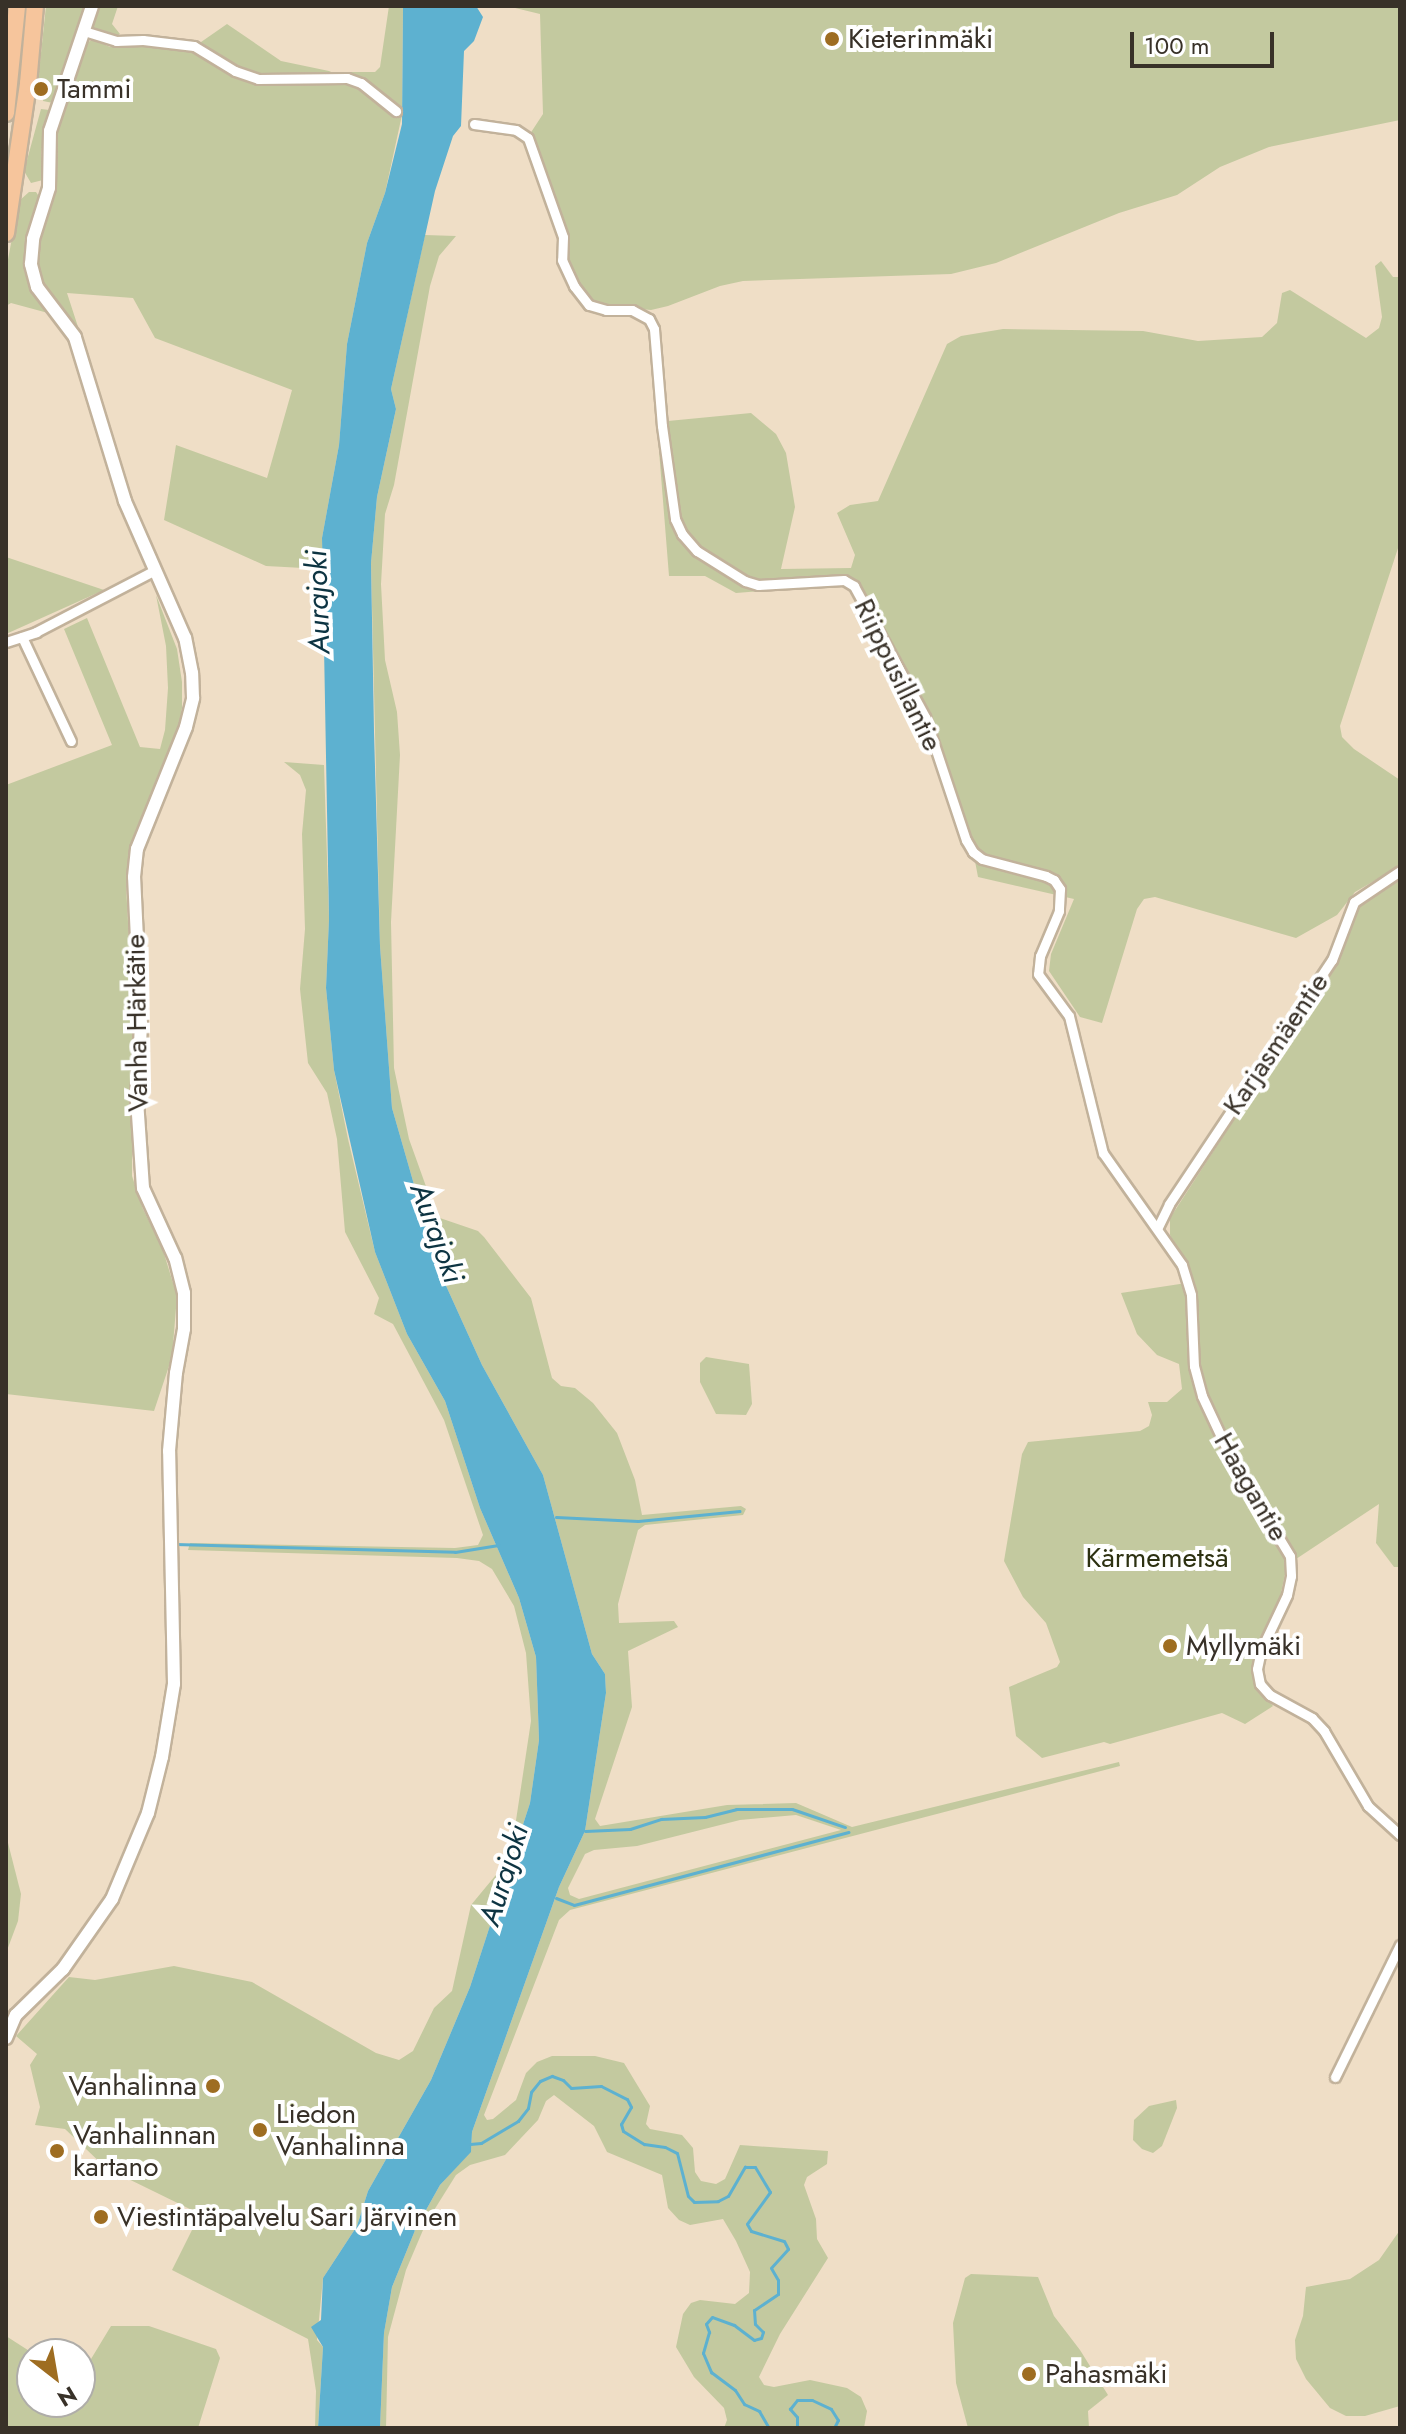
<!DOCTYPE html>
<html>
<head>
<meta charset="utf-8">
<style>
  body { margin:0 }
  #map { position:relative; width:1406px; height:2434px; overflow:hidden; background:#efdec6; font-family:Jost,sans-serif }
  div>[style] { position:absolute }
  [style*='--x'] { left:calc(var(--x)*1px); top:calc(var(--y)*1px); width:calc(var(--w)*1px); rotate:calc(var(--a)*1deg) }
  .green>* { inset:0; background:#c3c99f }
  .water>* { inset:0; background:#5db1d0 }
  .stream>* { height:3px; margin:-1.5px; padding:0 1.5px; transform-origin:1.5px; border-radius:1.5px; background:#5db1d0 }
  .roads { filter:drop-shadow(2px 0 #c2b29b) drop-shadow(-2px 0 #c2b29b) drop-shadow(0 2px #c2b29b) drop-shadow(0 -2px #c2b29b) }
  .street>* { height:9px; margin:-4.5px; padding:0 4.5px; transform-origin:4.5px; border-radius:4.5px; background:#fff }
  .secondary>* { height:12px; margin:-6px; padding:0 6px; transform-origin:6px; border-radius:6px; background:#fff }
  .highway>* { height:16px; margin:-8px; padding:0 8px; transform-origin:8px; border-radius:8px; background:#f6c59c }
  .dots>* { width:22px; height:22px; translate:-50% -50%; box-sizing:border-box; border:4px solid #fff; border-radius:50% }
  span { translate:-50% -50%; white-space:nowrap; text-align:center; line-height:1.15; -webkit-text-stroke:8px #fff; paint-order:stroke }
  .poi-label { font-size:28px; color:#383128 }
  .left { translate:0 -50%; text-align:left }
  .right { translate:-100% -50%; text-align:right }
  .street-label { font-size:28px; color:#383128 }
  .park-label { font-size:28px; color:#2d3111 }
  .water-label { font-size:30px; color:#0d3442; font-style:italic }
  .frame { position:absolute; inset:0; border:8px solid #383128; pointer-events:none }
  .north { position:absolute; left:16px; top:2338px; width:80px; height:80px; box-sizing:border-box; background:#fff; border:2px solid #afada9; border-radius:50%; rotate:149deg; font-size:22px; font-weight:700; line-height:32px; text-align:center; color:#383128 }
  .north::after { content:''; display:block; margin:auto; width:28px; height:36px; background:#9e6d21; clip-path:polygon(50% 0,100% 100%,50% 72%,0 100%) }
  .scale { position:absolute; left:1130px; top:32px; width:144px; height:36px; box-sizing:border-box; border:4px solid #383128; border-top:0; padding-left:10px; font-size:24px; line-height:28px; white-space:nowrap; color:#383128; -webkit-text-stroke:6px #fff; paint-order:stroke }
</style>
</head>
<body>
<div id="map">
  <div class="green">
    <i style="clip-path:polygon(46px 6px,86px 6px,53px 103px,43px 101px,45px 82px,38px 81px)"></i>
    <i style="clip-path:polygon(97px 6px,118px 6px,112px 24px,120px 34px,115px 37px,93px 29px)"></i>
    <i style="clip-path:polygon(389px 6px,403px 6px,402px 109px,356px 77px,340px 72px,375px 72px,380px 67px)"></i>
    <i style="clip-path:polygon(507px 6px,1400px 6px,1400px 120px,1269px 147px,1220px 167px,1177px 195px,1119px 213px,996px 263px,951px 274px,743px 281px,720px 286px,668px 306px,651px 310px,609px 306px,590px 301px,578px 284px,526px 140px,543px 114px,540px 14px)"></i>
    <i style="clip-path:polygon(227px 24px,281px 61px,329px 71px,360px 85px,380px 105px,402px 115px,385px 193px,367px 243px,347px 344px,339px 445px,322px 538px,322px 569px,266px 566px,164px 520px,176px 445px,267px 478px,292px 390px,155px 338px,133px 298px,67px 293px,80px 333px,42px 289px,35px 265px,53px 192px,56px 134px,84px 45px,93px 39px,110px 47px,145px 43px,191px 49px)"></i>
    <i style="clip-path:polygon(41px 109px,49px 110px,41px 153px,43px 180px,31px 183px,24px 171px)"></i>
    <i style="clip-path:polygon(29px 192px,36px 192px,40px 198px,24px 270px,32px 291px,48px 313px,11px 303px,6px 306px,6px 270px,19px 201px)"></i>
    <i style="clip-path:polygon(evenodd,425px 235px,456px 236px,439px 256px,430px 286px,394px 485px,385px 514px,381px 584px,385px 660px,397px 712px,400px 755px,391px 922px,394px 1068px,409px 1139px,437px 1217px,478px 1231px,484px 1237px,531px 1298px,552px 1378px,561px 1386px,575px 1388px,593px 1403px,617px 1433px,635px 1480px,642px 1515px,741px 1506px,746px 1509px,743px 1515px,645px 1525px,638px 1530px,618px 1604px,619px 1623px,674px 1621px,678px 1627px,628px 1651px,632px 1707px,595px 1819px,600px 1826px,727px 1805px,796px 1803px,852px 1827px,1119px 1762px,1120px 1766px,570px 1910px,559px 1920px,484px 2115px,487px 2120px,493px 2119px,516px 2100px,526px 2073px,537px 2062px,552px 2056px,595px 2056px,624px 2063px,650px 2106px,646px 2124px,650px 2129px,682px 2135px,693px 2148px,695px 2172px,701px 2181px,716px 2184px,725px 2179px,740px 2145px,828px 2151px,827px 2164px,807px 2177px,804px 2185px,816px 2219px,817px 2239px,828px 2258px,780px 2334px,759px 2377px,764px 2385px,774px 2387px,810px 2380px,847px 2388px,861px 2397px,867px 2411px,864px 2428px,724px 2428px,727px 2420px,724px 2408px,694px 2377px,676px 2347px,683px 2314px,691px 2303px,700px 2300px,735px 2304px,749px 2293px,750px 2272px,736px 2241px,723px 2219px,690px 2225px,679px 2220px,668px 2208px,662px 2175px,607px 2152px,594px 2126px,554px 2095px,546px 2101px,538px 2120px,505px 2155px,470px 2165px,456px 2175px,426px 2223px,406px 2270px,388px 2337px,386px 2428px,380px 2428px,384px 2333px,392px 2287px,416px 2228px,440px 2185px,471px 2151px,472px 2132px,559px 1887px,585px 1831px,606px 1693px,605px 1674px,592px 1654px,543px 1475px,482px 1365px,438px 1268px,392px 1108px,380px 946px,371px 563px,377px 497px,396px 409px,391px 389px,425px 235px,796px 1815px,841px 1830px,579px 1899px,570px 1895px,568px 1888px,585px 1854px,594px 1850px,637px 1846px,740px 1820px,796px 1815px)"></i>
    <i style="clip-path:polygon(1381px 261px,1393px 277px,1400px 277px,1400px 542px,1340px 726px,1342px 737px,1354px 749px,1400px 780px,1400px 866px,1355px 892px,1337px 915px,1296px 938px,1155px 897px,1144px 899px,1137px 909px,1102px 1023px,1080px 1017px,1049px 971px,1051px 954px,1074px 899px,978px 877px,971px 840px,930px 714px,857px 583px,736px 593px,705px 576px,669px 576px,658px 438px,668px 421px,751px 413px,776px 434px,786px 453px,795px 507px,781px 569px,851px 568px,855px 555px,837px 513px,850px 505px,878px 501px,947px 344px,961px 336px,1003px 329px,1143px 331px,1198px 341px,1262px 337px,1277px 323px,1282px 293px,1290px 290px,1366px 338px,1379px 328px,1382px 317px,1375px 266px)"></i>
    <i style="clip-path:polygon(6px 557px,104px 590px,6px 634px)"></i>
    <i style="clip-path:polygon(156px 595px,177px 649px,182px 682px,182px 708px,178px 730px,131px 843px,126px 885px,133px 1012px,132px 1176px,143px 1209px,162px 1247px,177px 1296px,172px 1357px,154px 1411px,6px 1394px,6px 785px,112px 745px,64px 629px,87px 618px,140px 747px,160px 749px,165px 730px,168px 688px,166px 646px)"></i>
    <i style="clip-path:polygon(284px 762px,324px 765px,329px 919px,326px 988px,334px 1070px,348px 1139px,375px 1252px,407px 1334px,445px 1401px,480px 1508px,519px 1598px,536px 1657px,539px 1740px,530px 1803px,470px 1987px,431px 2080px,368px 2191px,357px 2226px,323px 2278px,317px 2340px,323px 2347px,318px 2428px,315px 2428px,316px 2391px,308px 2339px,172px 2270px,200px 2214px,106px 2168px,65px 2129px,35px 2125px,40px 2107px,30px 2065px,37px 2054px,16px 2036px,69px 1977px,95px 1980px,174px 1966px,252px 1982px,376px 2053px,399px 2060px,413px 2051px,434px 2008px,452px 1991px,471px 1905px,500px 1870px,515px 1827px,531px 1721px,526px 1653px,514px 1606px,492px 1569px,479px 1561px,457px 1558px,188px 1550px,190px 1543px,455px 1548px,478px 1545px,483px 1535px,444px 1420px,393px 1324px,374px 1314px,379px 1298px,345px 1232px,337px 1139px,327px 1093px,308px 1063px,300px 989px,305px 929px,302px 834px,306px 790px,300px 775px)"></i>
    <i style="clip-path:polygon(1400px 879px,1400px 1567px,1394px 1567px,1376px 1543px,1379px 1504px,1287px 1565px,1280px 1598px,1255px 1653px,1253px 1673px,1258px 1689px,1273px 1706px,1245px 1724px,1222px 1713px,1110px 1744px,1104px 1742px,1042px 1758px,1016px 1736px,1009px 1687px,1057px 1667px,1060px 1662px,1046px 1623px,1023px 1597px,1004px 1561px,1022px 1454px,1028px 1442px,1140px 1431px,1149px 1426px,1152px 1415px,1148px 1402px,1167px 1402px,1182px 1389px,1179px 1364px,1157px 1355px,1137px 1334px,1121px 1293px,1193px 1282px,1170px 1235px,1170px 1218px,1341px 955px,1353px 917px,1363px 903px)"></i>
    <i style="clip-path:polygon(706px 1357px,749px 1364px,752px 1404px,746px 1415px,716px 1414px,700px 1382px,700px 1363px)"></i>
    <i style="clip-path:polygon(6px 1835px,21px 1894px,18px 1921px,6px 1953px)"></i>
    <i style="clip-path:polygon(1176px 2100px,1177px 2108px,1162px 2146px,1153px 2153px,1142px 2149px,1133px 2140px,1134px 2120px,1149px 2106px)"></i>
    <i style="clip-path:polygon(1400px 2230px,1400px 2406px,1365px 2416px,1346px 2416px,1330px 2408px,1306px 2379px,1296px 2359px,1295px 2340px,1303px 2316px,1306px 2287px,1350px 2279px,1379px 2260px)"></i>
    <i style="clip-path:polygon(971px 2274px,1038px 2277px,1054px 2316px,1080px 2350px,1108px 2395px,1088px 2411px,1089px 2428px,968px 2428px,956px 2383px,953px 2323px,965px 2278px)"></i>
    <i style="clip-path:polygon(111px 2326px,149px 2326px,216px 2349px,220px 2358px,198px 2428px,6px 2428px,6px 2336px,34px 2354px,32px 2402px,80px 2402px,80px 2361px,91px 2359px)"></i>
  </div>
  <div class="water">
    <i style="clip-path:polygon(403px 6px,476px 6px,483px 17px,474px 41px,464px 51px,461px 126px,453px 136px,435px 191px,391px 389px,396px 409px,377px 497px,371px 563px,374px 731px,380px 946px,392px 1108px,438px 1268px,482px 1365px,543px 1475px,592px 1654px,605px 1674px,606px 1693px,585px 1831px,559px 1887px,472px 2132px,471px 2152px,440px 2185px,416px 2228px,392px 2287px,384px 2333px,380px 2428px,318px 2428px,323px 2347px,311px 2327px,321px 2320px,323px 2278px,357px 2226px,368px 2191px,431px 2080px,470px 1987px,530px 1803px,539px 1740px,536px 1657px,519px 1598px,480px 1508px,445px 1401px,407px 1334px,375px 1252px,334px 1070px,326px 988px,329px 919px,322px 538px,339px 445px,347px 344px,367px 243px,385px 193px,402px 124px)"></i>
  </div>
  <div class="stream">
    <i style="--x:556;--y:1517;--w:82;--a:2.8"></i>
    <i style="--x:638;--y:1521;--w:102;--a:-5.6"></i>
    <i style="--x:175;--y:1544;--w:280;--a:1.6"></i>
    <i style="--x:455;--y:1552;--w:44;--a:-9.2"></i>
    <i style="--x:585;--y:1831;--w:45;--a:-2.5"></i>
    <i style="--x:630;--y:1829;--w:33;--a:-18"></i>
    <i style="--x:661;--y:1819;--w:44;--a:-2.6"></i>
    <i style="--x:705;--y:1817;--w:32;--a:-14"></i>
    <i style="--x:736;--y:1809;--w:56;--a:0"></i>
    <i style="--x:792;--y:1809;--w:56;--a:18.8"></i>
    <i style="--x:556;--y:1898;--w:19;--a:21"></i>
    <i style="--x:574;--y:1905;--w:284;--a:-14.9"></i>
    <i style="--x:470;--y:2144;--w:11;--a:-5"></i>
    <i style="--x:481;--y:2143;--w:43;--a:-30.7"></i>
    <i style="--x:518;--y:2121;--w:16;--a:-52"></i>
    <i style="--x:528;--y:2108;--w:16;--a:-79"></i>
    <i style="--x:531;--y:2092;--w:14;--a:-51"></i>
    <i style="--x:540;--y:2081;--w:13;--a:-23"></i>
    <i style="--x:552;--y:2076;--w:12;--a:20"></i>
    <i style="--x:563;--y:2080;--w:11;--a:45"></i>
    <i style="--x:571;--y:2088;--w:30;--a:-4"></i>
    <i style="--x:601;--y:2086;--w:29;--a:27"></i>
    <i style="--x:627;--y:2099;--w:9;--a:63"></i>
    <i style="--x:631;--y:2107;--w:20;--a:120"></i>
    <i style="--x:621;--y:2124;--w:7;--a:74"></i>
    <i style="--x:623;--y:2131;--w:25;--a:32"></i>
    <i style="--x:644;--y:2144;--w:21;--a:8"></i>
    <i style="--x:665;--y:2147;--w:13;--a:27"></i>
    <i style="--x:677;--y:2153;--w:44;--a:75.7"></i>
    <i style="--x:688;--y:2196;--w:8;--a:45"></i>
    <i style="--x:694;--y:2202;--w:24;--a:-2"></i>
    <i style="--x:718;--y:2201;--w:11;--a:-27"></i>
    <i style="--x:728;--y:2196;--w:34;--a:-60"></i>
    <i style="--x:745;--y:2167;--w:10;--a:0"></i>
    <i style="--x:755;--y:2167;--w:29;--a:59"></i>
    <i style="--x:770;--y:2192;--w:39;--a:126"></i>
    <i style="--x:747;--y:2224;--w:8;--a:60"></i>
    <i style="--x:751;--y:2231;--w:34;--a:17"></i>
    <i style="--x:784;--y:2241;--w:9;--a:63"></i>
    <i style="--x:788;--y:2249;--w:25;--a:132"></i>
    <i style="--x:771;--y:2268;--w:14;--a:60"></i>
    <i style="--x:778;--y:2280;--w:14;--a:90"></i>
    <i style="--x:778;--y:2294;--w:29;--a:146"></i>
    <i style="--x:754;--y:2310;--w:14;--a:86"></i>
    <i style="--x:755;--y:2324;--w:11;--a:45"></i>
    <i style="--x:763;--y:2332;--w:6;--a:108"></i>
    <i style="--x:761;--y:2338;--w:7;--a:164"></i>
    <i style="--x:754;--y:2340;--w:25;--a:-143"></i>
    <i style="--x:734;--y:2325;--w:23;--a:-160"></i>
    <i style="--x:712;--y:2317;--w:9;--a:131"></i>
    <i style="--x:706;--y:2324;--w:9;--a:69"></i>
    <i style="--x:709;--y:2332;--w:22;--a:106"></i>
    <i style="--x:703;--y:2353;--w:21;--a:67"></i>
    <i style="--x:711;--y:2372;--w:30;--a:37"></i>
    <i style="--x:735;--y:2390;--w:17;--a:57"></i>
    <i style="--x:744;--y:2404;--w:17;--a:25"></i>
    <i style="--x:759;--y:2411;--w:20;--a:60"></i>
    <i style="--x:792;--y:2428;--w:5;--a:0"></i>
    <i style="--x:797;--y:2428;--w:11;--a:-90"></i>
    <i style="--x:797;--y:2417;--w:11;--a:-131"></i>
    <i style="--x:790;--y:2409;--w:11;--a:-52"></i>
    <i style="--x:797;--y:2400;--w:15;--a:0"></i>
    <i style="--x:812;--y:2400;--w:21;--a:25"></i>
    <i style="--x:831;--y:2409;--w:13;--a:58"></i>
    <i style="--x:838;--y:2420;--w:9;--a:117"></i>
  </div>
  <div class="roads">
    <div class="street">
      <i style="--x:84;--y:31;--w:34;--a:17"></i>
      <i style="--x:116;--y:41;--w:27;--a:-2"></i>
      <i style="--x:143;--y:40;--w:51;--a:6.7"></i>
      <i style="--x:194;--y:46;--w:48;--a:31.4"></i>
      <i style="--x:235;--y:71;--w:24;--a:19"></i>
      <i style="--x:258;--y:79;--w:89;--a:-0.6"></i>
      <i style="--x:347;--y:78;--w:15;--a:20"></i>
      <i style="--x:361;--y:83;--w:45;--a:38.7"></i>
      <i style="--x:474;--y:124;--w:42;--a:8.1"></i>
      <i style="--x:516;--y:130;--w:14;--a:34"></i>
      <i style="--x:528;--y:138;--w:105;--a:70.5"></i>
      <i style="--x:563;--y:237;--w:23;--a:92"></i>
      <i style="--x:562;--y:260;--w:29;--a:65"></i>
      <i style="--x:574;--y:286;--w:24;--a:52"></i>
      <i style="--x:589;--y:305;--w:18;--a:16"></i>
      <i style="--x:606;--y:310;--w:26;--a:0"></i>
      <i style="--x:632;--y:310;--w:19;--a:28"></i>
      <i style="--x:649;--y:319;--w:11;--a:63"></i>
      <i style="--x:654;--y:329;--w:97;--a:85.3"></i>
      <i style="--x:662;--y:426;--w:94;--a:82"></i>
      <i style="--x:675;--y:519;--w:17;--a:65"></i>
      <i style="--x:682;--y:534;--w:23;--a:49"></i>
      <i style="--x:697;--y:551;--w:57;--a:32"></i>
      <i style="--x:745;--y:581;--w:14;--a:17"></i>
      <i style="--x:758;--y:585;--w:86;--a:-3.3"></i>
      <i style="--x:844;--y:580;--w:12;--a:31"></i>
      <i style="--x:854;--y:586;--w:149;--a:61.5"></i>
      <i style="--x:925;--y:717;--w:130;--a:71.6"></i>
      <i style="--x:966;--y:840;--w:14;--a:60"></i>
      <i style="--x:973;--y:852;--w:11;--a:38"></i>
      <i style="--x:982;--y:859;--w:66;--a:14.9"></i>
      <i style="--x:1046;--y:876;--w:9;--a:27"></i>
      <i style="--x:1054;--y:880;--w:11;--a:56"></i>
      <i style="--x:1060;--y:889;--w:22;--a:93"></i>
      <i style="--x:1059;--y:911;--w:49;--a:112.9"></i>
      <i style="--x:1040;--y:956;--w:18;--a:96"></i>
      <i style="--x:1038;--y:974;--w:52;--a:53.6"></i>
      <i style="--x:1069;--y:1016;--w:141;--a:76.1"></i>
      <i style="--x:1103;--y:1153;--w:137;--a:54.8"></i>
      <i style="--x:1182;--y:1265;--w:31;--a:73"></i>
      <i style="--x:1191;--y:1295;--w:71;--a:87.6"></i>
      <i style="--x:1194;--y:1366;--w:31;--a:75"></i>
      <i style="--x:1202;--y:1396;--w:71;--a:64.9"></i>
      <i style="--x:1232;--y:1460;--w:112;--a:58.9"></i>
      <i style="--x:1290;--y:1556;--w:20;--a:87"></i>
      <i style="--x:1291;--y:1576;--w:19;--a:102"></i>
      <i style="--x:1287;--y:1595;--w:61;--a:115.3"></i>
      <i style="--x:1261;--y:1650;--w:19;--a:102"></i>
      <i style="--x:1257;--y:1669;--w:15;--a:79"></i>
      <i style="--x:1260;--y:1684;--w:15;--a:48"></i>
      <i style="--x:1270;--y:1695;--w:48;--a:28.7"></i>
      <i style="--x:1312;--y:1718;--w:18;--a:47"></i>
      <i style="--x:1324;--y:1731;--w:87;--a:59.6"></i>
      <i style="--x:1368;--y:1806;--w:43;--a:42.2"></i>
      <i style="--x:22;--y:637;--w:115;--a:64.8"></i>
      <i style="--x:6;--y:642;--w:32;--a:-18"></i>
      <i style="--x:36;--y:632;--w:132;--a:-27.5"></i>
      <i style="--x:1158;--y:1227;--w:25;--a:-64"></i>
      <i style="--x:1169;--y:1204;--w:293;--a:-56.3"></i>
      <i style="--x:1332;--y:960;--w:62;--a:-69.2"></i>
      <i style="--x:1354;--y:902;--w:55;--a:-34"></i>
      <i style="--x:1335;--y:2077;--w:147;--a:-63.8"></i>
    </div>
    <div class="secondary">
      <i style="--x:6;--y:2038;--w:25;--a:-67"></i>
      <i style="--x:16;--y:2015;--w:66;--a:-44.4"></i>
      <i style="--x:63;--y:1969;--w:85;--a:-55"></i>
      <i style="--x:112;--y:1899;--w:93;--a:-67.3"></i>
      <i style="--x:148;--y:1813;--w:58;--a:-76"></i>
      <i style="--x:162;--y:1757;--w:74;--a:-80.7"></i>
      <i style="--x:174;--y:1684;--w:233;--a:-91.2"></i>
      <i style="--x:169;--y:1451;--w:78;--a:-84.9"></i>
      <i style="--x:176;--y:1373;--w:45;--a:-79.7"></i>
      <i style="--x:184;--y:1329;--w:36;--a:-90"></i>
      <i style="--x:184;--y:1293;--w:36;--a:-104"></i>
      <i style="--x:175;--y:1258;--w:77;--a:-114.6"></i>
      <i style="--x:143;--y:1188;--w:87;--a:-93.9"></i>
      <i style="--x:137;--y:1101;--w:77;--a:-87"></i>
      <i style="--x:141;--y:1024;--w:147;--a:-92.7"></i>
      <i style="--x:134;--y:877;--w:28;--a:-84"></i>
      <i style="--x:137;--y:849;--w:131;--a:-68.1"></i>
      <i style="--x:186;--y:727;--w:30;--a:-76"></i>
      <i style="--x:193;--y:698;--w:25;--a:-92"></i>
      <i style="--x:192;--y:673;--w:36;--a:-101"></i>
      <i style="--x:185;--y:638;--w:150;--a:-113.7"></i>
      <i style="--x:125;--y:501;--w:171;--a:-107"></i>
      <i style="--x:75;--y:337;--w:63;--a:-127.2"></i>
      <i style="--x:37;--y:287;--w:24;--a:-105"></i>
      <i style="--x:31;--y:264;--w:25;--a:-85"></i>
      <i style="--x:33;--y:239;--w:53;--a:-72.6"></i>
      <i style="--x:49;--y:188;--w:57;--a:-89"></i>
      <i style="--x:50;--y:131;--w:132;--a:-71.4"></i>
    </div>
    <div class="highway">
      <i style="--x:6;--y:113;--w:108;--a:-84.1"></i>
      <i style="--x:6;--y:233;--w:151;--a:-81.6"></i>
      <i style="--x:28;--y:84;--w:78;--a:-84.9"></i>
    </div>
  </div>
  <div class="dots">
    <i style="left:832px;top:39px;background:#9e6d21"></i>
    <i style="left:41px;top:89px;background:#9e6d21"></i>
    <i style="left:1170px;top:1646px;background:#9e6d21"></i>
    <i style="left:213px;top:2086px;background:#9e6d21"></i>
    <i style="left:260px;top:2130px;background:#9e6d21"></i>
    <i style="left:57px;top:2151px;background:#9e6d21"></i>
    <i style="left:101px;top:2217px;background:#9e6d21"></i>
    <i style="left:1029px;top:2374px;background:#9e6d21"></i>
  </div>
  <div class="poi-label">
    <span class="left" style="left:848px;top:39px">Kieterinmäki</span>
    <span class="left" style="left:57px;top:89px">Tammi</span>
    <span class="left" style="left:1186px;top:1646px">Myllymäki</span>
    <span class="right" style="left:197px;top:2086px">Vanhalinna</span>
    <span class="left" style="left:276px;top:2130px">Liedon<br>Vanhalinna</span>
    <span class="left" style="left:73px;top:2151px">Vanhalinnan<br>kartano</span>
    <span class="left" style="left:117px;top:2217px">Viestintäpalvelu Sari Järvinen</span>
    <span class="left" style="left:1045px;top:2374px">Pahasmäki</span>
  </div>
  <div class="street-label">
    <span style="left:898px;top:675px;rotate:64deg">Riippusillantie</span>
    <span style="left:137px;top:1023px;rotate:-91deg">Vanha Härkätie</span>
    <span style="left:1276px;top:1044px;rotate:-56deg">Karjasmäentie</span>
    <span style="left:1251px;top:1487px;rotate:60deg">Haagantie</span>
  </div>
  <div class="park-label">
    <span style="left:1157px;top:1558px">Kärmemetsä</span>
  </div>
  <div class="water-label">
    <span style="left:318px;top:602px;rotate:-92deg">Aurajoki</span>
    <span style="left:437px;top:1233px;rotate:70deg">Aurajoki</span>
    <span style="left:504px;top:1875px;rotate:-73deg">Aurajoki</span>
  </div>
  <div class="frame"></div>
  <div class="north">N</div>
  <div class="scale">100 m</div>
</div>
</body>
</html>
